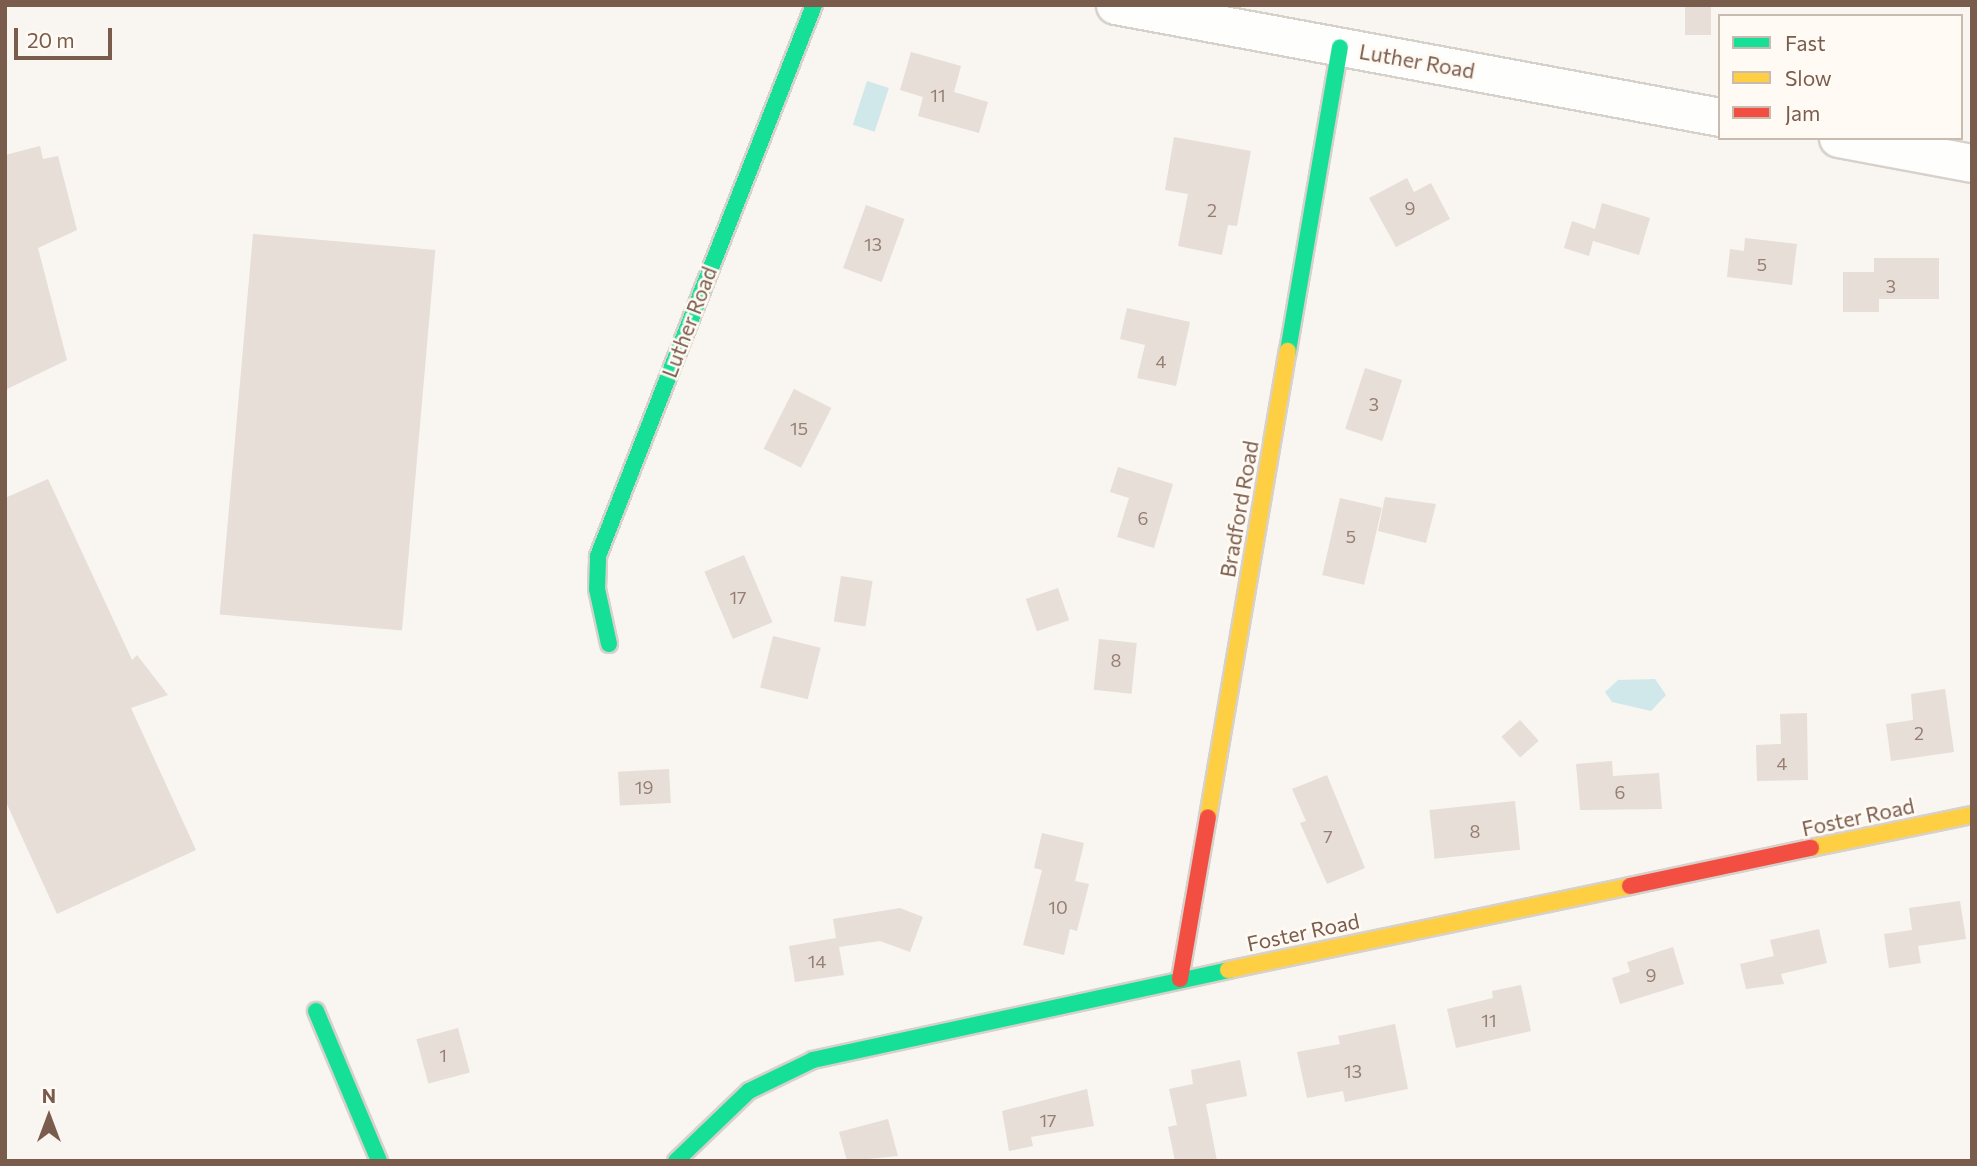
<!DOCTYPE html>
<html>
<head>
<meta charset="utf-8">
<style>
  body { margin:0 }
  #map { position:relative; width:1977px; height:1166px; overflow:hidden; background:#f9f5f0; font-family:Commissioner,sans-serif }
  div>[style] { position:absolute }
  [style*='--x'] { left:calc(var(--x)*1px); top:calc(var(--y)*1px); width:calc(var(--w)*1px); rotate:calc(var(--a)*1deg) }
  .water>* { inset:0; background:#d0e8ea; transform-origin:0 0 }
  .building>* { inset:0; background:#e6ded7; transform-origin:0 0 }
  .roads { filter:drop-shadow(2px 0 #d7d1cb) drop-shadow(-2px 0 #d7d1cb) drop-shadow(0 2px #d7d1cb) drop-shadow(0 -2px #d7d1cb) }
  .street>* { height:37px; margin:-18.5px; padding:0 18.5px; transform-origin:18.5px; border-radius:18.5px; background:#fefefd }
  .fast>* { height:16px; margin:-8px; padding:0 8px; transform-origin:8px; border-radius:8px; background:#16e098 }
  .slow>* { height:16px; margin:-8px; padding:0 8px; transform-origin:8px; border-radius:8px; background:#ffcf43 }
  .jam>* { height:16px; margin:-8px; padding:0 8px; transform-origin:8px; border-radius:8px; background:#f24e42 }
  span { translate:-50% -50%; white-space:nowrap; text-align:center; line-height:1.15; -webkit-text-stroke:5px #fffaf3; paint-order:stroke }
  .number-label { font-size:18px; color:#977e72 }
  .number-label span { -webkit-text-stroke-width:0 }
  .street-label { font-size:21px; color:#7a5c4d }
  .frame { position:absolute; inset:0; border:7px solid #7a5c4d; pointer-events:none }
  .legend { position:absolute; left:1718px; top:14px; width:245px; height:126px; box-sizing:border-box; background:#fffaf3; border:2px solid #cabbb1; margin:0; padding:9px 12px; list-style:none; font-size:21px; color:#7a5c4d }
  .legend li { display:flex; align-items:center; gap:14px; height:35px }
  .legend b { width:35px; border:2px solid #cabbb1 }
  .north { position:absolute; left:14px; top:1082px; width:70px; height:70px; -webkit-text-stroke:5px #fffaf3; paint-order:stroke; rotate:0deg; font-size:19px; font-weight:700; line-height:28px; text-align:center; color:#7a5c4d }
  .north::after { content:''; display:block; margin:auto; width:24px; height:32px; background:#7a5c4d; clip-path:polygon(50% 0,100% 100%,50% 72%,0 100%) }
  .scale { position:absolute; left:14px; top:28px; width:98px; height:32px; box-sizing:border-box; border:4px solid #7a5c4d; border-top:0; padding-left:9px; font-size:21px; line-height:24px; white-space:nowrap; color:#7a5c4d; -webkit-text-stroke:5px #fffaf3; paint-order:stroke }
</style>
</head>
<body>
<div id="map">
  <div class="water">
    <i style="left:867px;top:81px;width:23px;height:46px;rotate:18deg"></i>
    <i style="clip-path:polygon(1655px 679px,1666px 695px,1651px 711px,1612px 702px,1605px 692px,1618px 680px)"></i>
  </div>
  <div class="building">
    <i style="left:1685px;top:5px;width:26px;height:30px"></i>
    <i style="clip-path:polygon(911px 52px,961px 66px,954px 92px,988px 102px,979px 133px,918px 116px,923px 97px,900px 90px)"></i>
    <i style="clip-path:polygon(1174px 137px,1251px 151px,1237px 226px,1228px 225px,1222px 255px,1178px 246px,1188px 194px,1165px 190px)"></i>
    <i style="clip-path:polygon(40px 146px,43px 159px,58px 156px,77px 230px,38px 248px,67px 360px,5px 390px,5px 155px)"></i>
    <i style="clip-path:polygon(1407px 178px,1414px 192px,1431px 183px,1450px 219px,1396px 247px,1369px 198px)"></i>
    <i style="clip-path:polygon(1602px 203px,1650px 218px,1639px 255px,1593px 241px,1589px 256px,1564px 248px,1572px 221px,1595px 229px)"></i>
    <i style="left:866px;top:205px;width:41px;height:67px;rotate:20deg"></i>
    <i style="left:253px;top:234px;width:183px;height:382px;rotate:5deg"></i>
    <i style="clip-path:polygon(1745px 238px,1797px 244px,1792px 285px,1727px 277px,1730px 249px,1744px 251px)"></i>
    <i style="clip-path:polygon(1874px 258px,1939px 258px,1939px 299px,1879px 299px,1879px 312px,1843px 312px,1843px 272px,1874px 272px)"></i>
    <i style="clip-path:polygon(1127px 308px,1190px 322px,1176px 386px,1137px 378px,1145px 345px,1120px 339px)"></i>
    <i style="left:1365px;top:368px;width:39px;height:64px;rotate:18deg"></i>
    <i style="left:794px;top:389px;width:42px;height:67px;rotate:27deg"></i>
    <i style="clip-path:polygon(1118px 467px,1173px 484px,1154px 548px,1117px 537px,1129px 498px,1110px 492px)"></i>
    <i style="clip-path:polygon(48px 479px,132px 660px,137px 655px,168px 695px,131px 708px,196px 850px,57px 914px,5px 800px,5px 498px)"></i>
    <i style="clip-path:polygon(1385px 497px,1436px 504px,1426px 543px,1378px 531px)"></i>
    <i style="left:1340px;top:498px;width:43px;height:79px;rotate:13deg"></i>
    <i style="left:744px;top:555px;width:73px;height:43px;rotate:67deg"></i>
    <i style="left:841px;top:576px;width:32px;height:46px;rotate:9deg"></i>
    <i style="left:1058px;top:588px;width:34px;height:34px;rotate:71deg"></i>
    <i style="left:773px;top:636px;width:49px;height:53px;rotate:14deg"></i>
    <i style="left:1099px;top:639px;width:38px;height:51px;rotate:6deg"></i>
    <i style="clip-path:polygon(1945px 689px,1954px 752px,1891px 761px,1886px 724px,1913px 720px,1911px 694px)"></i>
    <i style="clip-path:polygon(1807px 713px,1808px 780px,1757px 781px,1756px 745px,1781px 744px,1780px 714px)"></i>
    <i style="left:1520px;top:720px;width:28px;height:25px;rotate:48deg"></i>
    <i style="clip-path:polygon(1612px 761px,1613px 776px,1659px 773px,1662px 809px,1580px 810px,1576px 764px)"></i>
    <i style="left:669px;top:769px;width:34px;height:51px;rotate:87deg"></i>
    <i style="clip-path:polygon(1327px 775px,1365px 868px,1327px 884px,1300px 823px,1306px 821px,1292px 789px)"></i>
    <i style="left:1515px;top:801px;width:49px;height:86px;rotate:84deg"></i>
    <i style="clip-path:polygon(1042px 833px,1084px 843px,1075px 881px,1089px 884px,1077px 931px,1070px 929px,1064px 955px,1023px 945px,1042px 870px,1034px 868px)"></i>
    <i style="clip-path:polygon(1960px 901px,1966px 939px,1918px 946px,1921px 963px,1889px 968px,1884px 934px,1912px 930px,1909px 908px)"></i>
    <i style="clip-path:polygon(900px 908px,923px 917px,910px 952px,880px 941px,839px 947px,844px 975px,795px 982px,789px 946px,836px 938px,833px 919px)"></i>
    <i style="clip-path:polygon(1819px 929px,1827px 963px,1781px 974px,1784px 984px,1746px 989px,1740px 964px,1774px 956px,1770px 940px)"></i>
    <i style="clip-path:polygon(1673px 947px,1684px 984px,1620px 1004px,1612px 978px,1630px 972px,1627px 962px)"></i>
    <i style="clip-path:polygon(1521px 985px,1531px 1031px,1456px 1048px,1447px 1009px,1493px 998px,1492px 991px)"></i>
    <i style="clip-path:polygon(1395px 1024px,1408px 1089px,1345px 1102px,1343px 1091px,1307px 1098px,1297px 1052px,1340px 1044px,1338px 1036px)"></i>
    <i style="left:458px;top:1028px;width:46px;height:43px;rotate:75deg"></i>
    <i style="clip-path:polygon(1240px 1060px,1247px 1096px,1206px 1104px,1217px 1161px,1175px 1161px,1168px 1127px,1177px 1125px,1169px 1089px,1193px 1084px,1191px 1070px)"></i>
    <i style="clip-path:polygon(1087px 1089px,1094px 1126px,1031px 1137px,1033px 1146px,1009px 1151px,1002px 1111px)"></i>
    <i style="clip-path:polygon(888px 1119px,898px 1156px,847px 1161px,839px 1132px)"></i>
  </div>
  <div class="roads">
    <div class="street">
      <i style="--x:1115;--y:5;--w:615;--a:10.49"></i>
      <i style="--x:1838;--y:138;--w:136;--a:10.6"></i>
    </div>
    <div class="fast">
      <i style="--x:1288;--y:351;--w:308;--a:-80.3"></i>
      <i style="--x:609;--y:644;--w:56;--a:-102.3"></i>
      <i style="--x:597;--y:589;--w:33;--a:-88"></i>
      <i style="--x:598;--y:556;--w:592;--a:-68.59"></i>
      <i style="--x:316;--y:1011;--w:163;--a:67.2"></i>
      <i style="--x:676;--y:1161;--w:101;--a:-43.8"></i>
      <i style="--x:749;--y:1091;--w:71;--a:-25.8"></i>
      <i style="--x:813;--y:1060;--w:425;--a:-12.2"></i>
    </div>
    <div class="slow">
      <i style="--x:1208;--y:817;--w:473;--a:-80.3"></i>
      <i style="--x:1811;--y:848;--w:164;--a:-11.6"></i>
      <i style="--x:1228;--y:970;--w:411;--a:-11.8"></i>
    </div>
    <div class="jam">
      <i style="--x:1630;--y:886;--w:185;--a:-11.9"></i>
      <i style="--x:1180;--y:979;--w:164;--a:-80.2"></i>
    </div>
  </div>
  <div class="number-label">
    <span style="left:938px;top:95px">11</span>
    <span style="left:1410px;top:208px">9</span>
    <span style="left:1212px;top:210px">2</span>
    <span style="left:873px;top:244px">13</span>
    <span style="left:1762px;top:264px">5</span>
    <span style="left:1891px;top:286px">3</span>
    <span style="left:1161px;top:361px">4</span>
    <span style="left:1374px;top:404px">3</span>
    <span style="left:799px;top:428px">15</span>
    <span style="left:1143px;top:518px">6</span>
    <span style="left:1351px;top:536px">5</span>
    <span style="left:738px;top:597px">17</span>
    <span style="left:1116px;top:660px">8</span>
    <span style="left:1919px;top:733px">2</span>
    <span style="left:1782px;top:763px">4</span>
    <span style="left:644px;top:787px">19</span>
    <span style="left:1620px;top:792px">6</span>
    <span style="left:1475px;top:831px">8</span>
    <span style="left:1328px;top:836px">7</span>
    <span style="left:1058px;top:907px">10</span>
    <span style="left:817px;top:961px">14</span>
    <span style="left:1651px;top:975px">9</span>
    <span style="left:1489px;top:1020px">11</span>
    <span style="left:443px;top:1055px">1</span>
    <span style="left:1353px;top:1071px">13</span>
    <span style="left:1048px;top:1120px">17</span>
  </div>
  <div class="street-label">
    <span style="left:1417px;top:61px;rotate:10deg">Luther Road</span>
    <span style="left:689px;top:322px;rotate:-69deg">Luther Road</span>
    <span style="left:1239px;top:509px;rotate:-80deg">Bradford Road</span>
    <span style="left:1858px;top:817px;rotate:-12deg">Foster Road</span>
    <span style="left:1303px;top:932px;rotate:-12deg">Foster Road</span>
  </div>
  <div class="frame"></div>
  <ul class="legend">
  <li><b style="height:9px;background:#16e098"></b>Fast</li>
  <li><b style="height:9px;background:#ffcf43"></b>Slow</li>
  <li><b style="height:9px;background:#f24e42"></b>Jam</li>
  </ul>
  <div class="north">N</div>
  <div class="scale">20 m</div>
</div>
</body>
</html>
